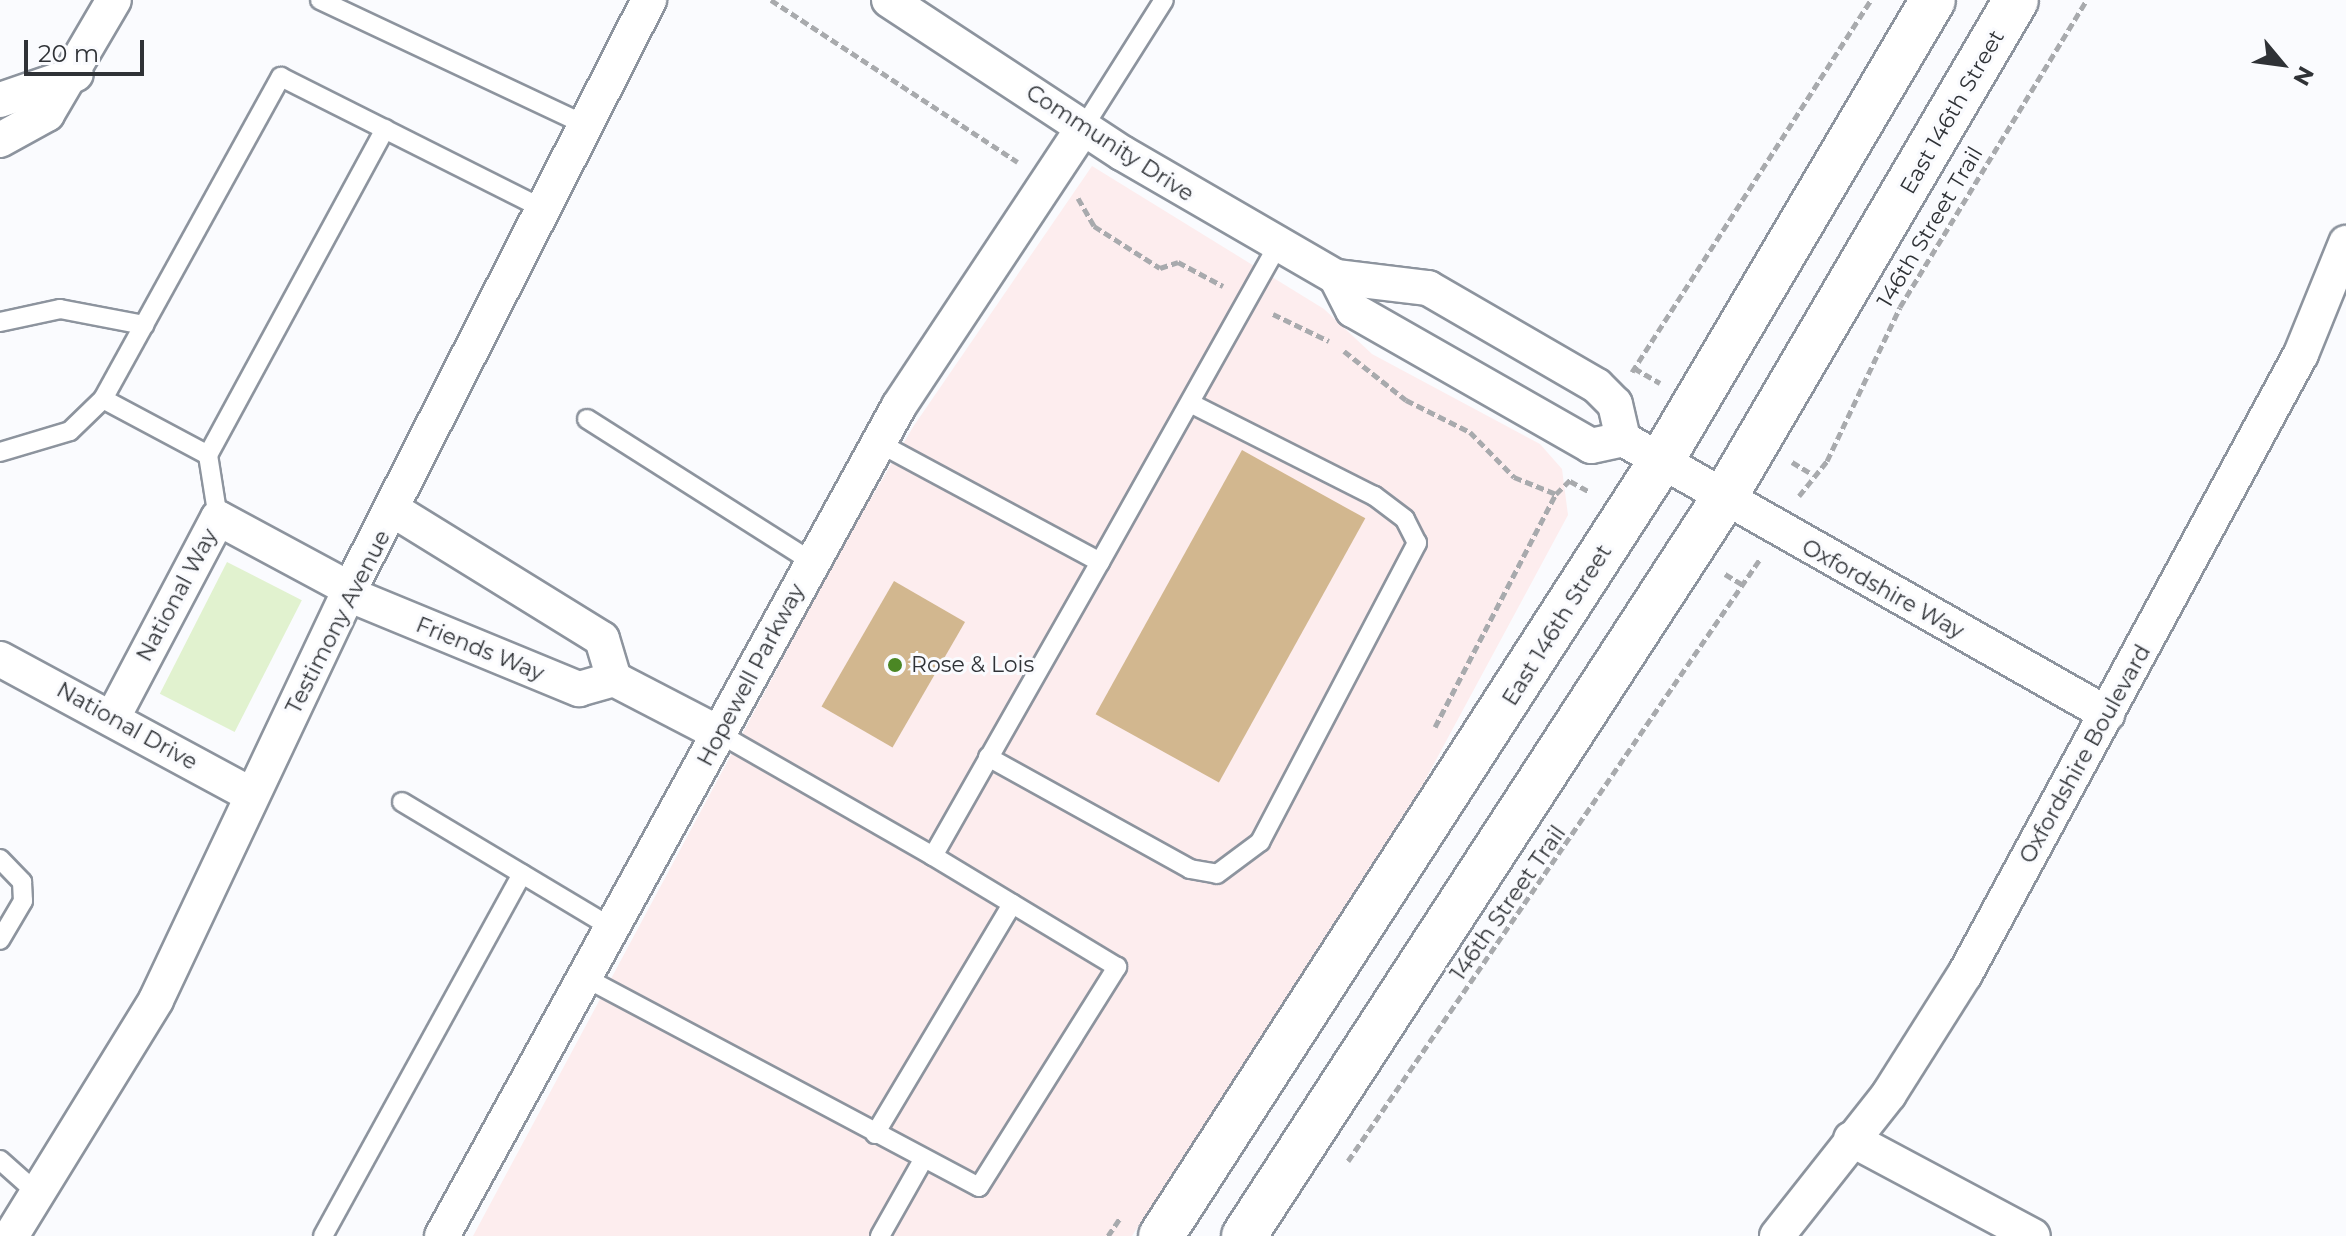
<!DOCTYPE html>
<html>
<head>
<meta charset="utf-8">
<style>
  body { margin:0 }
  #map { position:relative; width:2346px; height:1236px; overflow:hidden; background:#fafbfe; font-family:Montserrat,sans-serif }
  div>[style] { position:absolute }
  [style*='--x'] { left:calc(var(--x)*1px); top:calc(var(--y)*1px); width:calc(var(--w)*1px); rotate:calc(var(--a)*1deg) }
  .commercial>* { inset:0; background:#fdedee }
  .green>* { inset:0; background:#e1f2cf; transform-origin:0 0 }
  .building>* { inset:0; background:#d2b78f; transform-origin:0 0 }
  .path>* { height:5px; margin-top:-2.5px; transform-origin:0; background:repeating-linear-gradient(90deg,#a8aaad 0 8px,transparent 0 12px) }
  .roads { filter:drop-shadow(2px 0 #8d949e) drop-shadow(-2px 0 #8d949e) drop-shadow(0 2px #8d949e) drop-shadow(0 -2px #8d949e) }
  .service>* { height:18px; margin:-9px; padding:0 9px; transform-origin:9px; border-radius:9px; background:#fff }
  .minor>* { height:34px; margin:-17px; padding:0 17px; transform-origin:17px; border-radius:17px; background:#fff }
  .primary>* { height:44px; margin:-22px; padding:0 22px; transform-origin:22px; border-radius:22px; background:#fff }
  .dots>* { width:22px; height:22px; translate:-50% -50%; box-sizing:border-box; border:4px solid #fafbfe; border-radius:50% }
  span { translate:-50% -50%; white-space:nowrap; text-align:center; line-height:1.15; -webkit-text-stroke:6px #fafbfe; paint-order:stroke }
  .street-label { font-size:22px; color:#2f3236 }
  .poi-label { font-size:22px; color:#2f3236 }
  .left { translate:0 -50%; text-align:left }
  .north { position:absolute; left:2242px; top:24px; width:80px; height:80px; -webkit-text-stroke:6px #fafbfe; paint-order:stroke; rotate:119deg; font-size:22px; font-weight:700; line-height:32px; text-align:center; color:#2f3236 }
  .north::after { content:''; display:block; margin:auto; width:28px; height:36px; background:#2f3236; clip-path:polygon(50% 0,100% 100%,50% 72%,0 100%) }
  .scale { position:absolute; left:24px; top:40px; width:120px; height:36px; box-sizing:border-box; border:4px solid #2f3236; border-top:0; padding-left:10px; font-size:24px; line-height:28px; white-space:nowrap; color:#2f3236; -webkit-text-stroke:6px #fafbfe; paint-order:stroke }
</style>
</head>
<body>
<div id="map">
  <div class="commercial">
    <i style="clip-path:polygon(1092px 166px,1324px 309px,1372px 354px,1540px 444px,1562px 469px,1568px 515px,1423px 784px,1132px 1236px,473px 1236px,842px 548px,913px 427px)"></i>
  </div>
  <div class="green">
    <i style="left:227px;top:562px;width:84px;height:148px;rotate:27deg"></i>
  </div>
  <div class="building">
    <i style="left:1242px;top:450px;width:141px;height:302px;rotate:29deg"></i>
    <i style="left:894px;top:581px;width:82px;height:145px;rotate:30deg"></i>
  </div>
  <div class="path">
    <i style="--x:771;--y:0;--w:295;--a:33.3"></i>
    <i style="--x:1078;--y:198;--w:32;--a:60"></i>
    <i style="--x:1094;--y:226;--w:78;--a:32.5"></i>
    <i style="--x:1160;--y:268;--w:19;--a:-18"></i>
    <i style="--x:1178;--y:262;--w:51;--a:28.1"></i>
    <i style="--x:1273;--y:314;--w:62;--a:25.7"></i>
    <i style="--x:1344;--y:351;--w:79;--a:38.3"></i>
    <i style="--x:1406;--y:400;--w:72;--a:26.6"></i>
    <i style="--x:1470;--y:432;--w:63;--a:45.6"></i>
    <i style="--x:1514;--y:477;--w:45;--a:22"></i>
    <i style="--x:1634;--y:368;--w:30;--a:30"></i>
    <i style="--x:1632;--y:372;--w:442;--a:-57.3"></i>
    <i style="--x:1792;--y:462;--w:23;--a:31"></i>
    <i style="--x:1570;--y:481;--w:23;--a:29"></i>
    <i style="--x:1799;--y:496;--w:45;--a:-51.3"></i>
    <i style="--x:1827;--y:461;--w:170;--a:-64.6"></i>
    <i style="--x:1900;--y:307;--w:359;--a:-58.7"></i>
    <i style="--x:1725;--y:574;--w:21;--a:31"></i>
    <i style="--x:1435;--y:727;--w:263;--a:-62.6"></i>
    <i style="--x:1556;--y:494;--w:23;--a:-45"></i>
    <i style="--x:1348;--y:1161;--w:729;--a:-55.61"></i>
    <i style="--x:1108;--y:1236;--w:23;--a:-56"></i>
  </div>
  <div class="roads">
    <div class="service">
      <i style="--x:320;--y:0;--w:292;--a:25.2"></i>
      <i style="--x:1083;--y:128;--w:151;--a:-57.7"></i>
      <i style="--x:0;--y:322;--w:61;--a:-12.2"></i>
      <i style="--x:60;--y:309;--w:86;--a:10.8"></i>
      <i style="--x:103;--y:399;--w:119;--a:28.1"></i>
      <i style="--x:208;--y:455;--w:64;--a:81"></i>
      <i style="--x:587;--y:419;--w:267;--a:32.4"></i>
      <i style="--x:0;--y:452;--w:73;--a:-16.7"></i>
      <i style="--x:70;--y:431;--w:46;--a:-44.1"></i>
      <i style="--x:103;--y:399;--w:368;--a:-61.1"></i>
      <i style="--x:281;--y:77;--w:291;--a:26.7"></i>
      <i style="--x:208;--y:455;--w:371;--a:-61.5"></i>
      <i style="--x:1100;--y:562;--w:364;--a:-60.7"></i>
      <i style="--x:720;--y:734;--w:245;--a:29.8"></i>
      <i style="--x:933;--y:856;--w:338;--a:-60.4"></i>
      <i style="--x:1100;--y:562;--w:251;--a:-151.7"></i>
      <i style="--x:988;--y:757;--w:231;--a:29"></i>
      <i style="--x:1190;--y:869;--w:27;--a:10"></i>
      <i style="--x:1217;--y:874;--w:54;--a:-36.7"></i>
      <i style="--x:1260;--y:842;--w:338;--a:-62.3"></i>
      <i style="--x:1417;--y:543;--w:27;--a:-117"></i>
      <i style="--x:1405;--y:519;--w:39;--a:-143"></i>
      <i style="--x:1374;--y:496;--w:206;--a:-153.2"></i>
      <i style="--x:402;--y:802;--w:244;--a:30.9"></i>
      <i style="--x:0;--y:859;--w:32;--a:46"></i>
      <i style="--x:22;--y:882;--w:19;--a:87"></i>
      <i style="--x:23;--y:901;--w:45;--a:120.5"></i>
      <i style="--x:584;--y:977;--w:447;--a:28"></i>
      <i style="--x:979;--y:1187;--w:260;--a:-57.9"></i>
      <i style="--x:1117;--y:967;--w:215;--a:-148.9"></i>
      <i style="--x:875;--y:1134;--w:268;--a:-59.2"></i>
      <i style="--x:0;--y:1160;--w:50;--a:41.7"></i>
      <i style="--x:323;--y:1236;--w:413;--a:-61.2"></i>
      <i style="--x:880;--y:1236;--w:87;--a:-60.5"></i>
    </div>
    <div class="minor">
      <i style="--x:889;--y:0;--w:279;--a:33.3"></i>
      <i style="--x:1122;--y:153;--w:247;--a:30.1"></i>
      <i style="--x:1336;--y:277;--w:93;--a:6.8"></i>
      <i style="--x:1428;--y:288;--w:195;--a:30.1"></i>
      <i style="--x:1597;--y:386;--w:25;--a:45"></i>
      <i style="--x:1615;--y:404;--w:36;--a:77"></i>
      <i style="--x:0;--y:100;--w:80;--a:-18.9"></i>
      <i style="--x:0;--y:140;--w:54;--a:-29"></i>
      <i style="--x:47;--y:114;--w:132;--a:-59.6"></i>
      <i style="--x:1336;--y:277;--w:37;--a:63"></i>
      <i style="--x:1353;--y:310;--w:274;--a:29.7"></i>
      <i style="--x:1591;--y:446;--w:33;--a:-12"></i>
      <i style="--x:1623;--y:439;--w:557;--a:29.6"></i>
      <i style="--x:395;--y:511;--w:243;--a:31.7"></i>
      <i style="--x:602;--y:639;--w:42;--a:73.3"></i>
      <i style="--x:348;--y:594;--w:250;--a:22.4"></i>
      <i style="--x:579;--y:689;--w:36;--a:-16"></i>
      <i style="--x:614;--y:679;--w:119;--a:27.4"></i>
      <i style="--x:0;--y:659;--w:286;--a:28.4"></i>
      <i style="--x:112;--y:719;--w:227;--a:-62.2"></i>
      <i style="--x:218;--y:518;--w:150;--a:28.3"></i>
      <i style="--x:1851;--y:1139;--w:206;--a:28.1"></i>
      <i style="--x:11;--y:1236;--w:277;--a:-58.4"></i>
      <i style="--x:156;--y:1000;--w:454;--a:-64.7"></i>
      <i style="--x:350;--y:589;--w:661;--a:-63.09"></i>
      <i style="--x:442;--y:1236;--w:947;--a:-61.16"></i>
      <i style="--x:899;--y:406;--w:333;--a:-56.5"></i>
      <i style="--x:1777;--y:1236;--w:181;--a:-51.7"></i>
      <i style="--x:1889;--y:1094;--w:142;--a:-57.7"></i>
      <i style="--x:1965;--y:974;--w:705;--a:-61.55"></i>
      <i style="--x:2301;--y:354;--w:120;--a:-67.9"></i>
    </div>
    <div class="primary">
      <i style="--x:1161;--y:1236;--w:922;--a:-57.17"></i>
      <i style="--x:1661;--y:461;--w:535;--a:-59.46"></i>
      <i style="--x:1244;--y:1236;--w:880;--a:-56.96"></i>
      <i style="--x:1724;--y:498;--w:577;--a:-59.61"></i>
    </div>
  </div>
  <div class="dots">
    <i style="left:895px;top:665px;background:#4b8724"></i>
  </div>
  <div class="street-label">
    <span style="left:1952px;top:112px;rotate:-60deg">East 146th Street</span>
    <span style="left:1110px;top:143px;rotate:33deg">Community Drive</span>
    <span style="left:1930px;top:227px;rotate:-59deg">146th Street Trail</span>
    <span style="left:1883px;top:589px;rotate:29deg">Oxfordshire Way</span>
    <span style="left:177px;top:595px;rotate:-62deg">National Way</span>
    <span style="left:338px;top:622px;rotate:-63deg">Testimony Avenue</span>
    <span style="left:1557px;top:625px;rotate:-58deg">East 146th Street</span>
    <span style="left:480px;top:649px;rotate:22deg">Friends Way</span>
    <span style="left:751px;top:675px;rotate:-62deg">Hopewell Parkway</span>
    <span style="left:127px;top:726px;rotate:29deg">National Drive</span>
    <span style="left:2085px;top:754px;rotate:-61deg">Oxfordshire Boulevard</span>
    <span style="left:1508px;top:903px;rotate:-55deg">146th Street Trail</span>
  </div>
  <div class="poi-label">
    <span class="left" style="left:911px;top:665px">Rose &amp; Lois</span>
  </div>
  <div class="north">N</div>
  <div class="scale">20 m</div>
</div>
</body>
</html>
